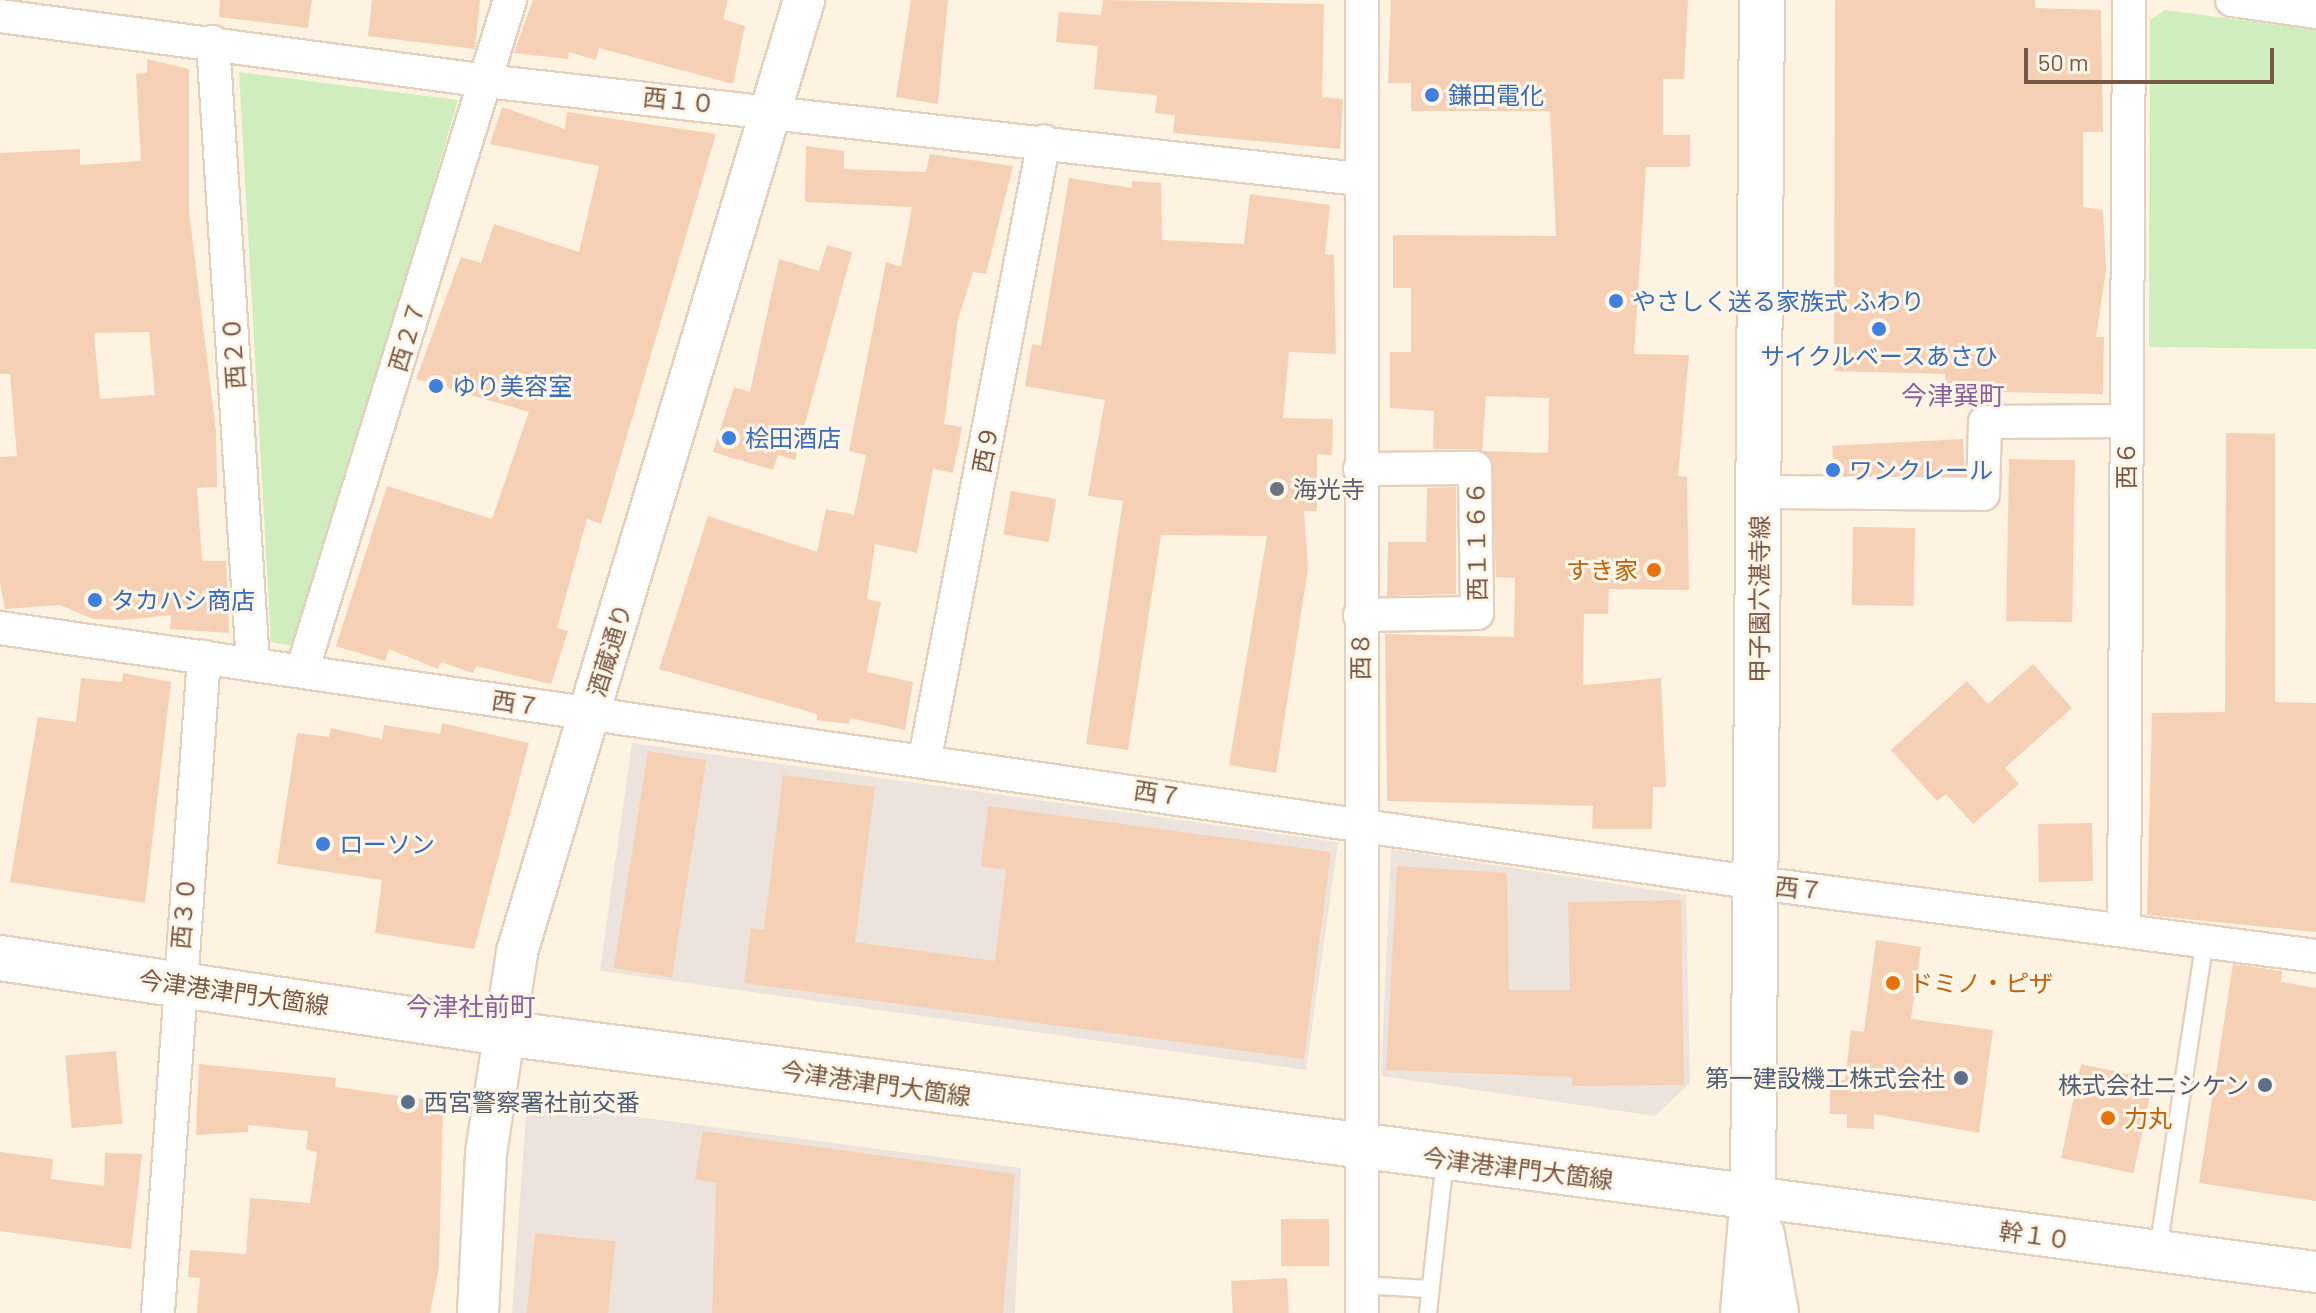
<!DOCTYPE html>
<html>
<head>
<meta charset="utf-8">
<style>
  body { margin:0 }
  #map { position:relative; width:2316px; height:1313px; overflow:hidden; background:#fef3e0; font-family:Barlow,"Noto Sans JP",sans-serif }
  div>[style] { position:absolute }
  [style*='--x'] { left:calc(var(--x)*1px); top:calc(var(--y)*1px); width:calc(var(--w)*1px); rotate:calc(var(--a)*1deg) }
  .industrial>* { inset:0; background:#ece4dc; transform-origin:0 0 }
  .green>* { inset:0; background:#d0edbd }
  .building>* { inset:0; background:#f6d0b5; transform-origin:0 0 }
  .roads { filter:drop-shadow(2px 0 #e5d0be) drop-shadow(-2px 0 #e5d0be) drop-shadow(0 2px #e5d0be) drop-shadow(0 -2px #e5d0be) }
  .service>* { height:16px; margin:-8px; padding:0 8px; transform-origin:8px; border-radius:8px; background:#fff }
  .minor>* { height:32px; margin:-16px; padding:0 16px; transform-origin:16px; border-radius:16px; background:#fff }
  .tertiary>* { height:40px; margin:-20px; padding:0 20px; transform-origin:20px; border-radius:20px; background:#fff }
  .secondary>* { height:44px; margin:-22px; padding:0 22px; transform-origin:22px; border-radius:22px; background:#fff }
  .dots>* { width:22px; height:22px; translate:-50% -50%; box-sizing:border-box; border:4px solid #fff6e8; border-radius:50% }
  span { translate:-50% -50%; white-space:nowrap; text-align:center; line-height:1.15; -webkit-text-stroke:6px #fff6e8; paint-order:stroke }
  .shop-label { font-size:24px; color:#366cbe }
  .left { translate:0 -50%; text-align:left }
  .street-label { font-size:24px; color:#775745 }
  .worship-label { font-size:24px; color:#5b616d }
  .food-label { font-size:24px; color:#c56008 }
  .right { translate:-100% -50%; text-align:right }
  .service-label { font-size:24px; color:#4e5e75 }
  .neighbourhood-label { font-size:26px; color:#88609b }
  .scale { position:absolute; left:2024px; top:48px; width:250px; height:36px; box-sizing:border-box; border:4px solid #775745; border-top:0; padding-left:10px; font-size:24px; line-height:28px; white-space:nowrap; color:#775745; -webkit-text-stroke:6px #fff6e8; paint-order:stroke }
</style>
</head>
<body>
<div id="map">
  <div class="industrial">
    <i style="left:632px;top:743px;width:713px;height:230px;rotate:8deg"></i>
    <i style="clip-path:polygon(1391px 849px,1686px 895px,1690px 1083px,1655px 1116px,1381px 1076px)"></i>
    <i style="clip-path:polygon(540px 1104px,1021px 1168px,1015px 1313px,512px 1313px,526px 1115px)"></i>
  </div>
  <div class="green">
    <i style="clip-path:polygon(2165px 10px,2316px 30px,2316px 349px,2149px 347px,2150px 20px)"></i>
    <i style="clip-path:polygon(239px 72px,458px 100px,298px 647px,271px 642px)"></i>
  </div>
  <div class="building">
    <i style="clip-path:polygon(220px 0,312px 0,308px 28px,219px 17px)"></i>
    <i style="clip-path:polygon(372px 0,480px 0,475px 49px,368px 36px)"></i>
    <i style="clip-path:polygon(533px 0,728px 0,723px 19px,745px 26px,733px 84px,599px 48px,596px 60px,569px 52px,568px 59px,514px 53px)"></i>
    <i style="clip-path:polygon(911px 0,948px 0,938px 104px,896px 97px)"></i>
    <i style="clip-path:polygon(1103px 0,1324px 4px,1322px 97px,1343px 99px,1340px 149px,1173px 133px,1175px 115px,1155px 113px,1157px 95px,1094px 89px,1098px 46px,1056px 42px,1059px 12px,1101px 15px)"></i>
    <i style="clip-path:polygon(evenodd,1391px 0,1688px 0,1684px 79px,1663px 79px,1663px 135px,1690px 135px,1690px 167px,1646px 167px,1634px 354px,1689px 355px,1678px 476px,1687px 477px,1689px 590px,1609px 589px,1608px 614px,1584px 614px,1583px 685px,1661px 678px,1666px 787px,1653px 787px,1652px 829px,1592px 829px,1593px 806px,1387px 801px,1385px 634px,1514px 637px,1515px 578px,1496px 577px,1491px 458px,1476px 449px,1433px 449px,1434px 411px,1390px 408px,1390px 352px,1411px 352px,1411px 288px,1393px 288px,1393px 235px,1556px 236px,1550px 111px,1411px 111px,1411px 83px,1388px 83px,1391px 0,1486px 396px,1549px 398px,1548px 453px,1482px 451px,1486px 396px)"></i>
    <i style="clip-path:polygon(1835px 0,2035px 0,2035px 8px,2101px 10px,2103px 132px,2083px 132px,2083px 207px,2103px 210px,2106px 270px,2096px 337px,2104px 337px,2103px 394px,1945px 391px,1945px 374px,1834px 371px)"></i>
    <i style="clip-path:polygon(evenodd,147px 59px,189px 69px,189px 212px,216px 431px,217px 487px,197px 488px,202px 561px,226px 561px,229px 633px,170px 629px,171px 615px,122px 620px,93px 619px,60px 605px,5px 609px,0 582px,0 457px,17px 456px,10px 374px,0 374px,0 153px,80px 149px,80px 165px,141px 161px,136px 74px,147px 73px,147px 59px,149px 332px,155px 395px,100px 399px,94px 333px,149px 332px)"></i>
    <i style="clip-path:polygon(502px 107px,565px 129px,567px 112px,716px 134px,601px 524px,587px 519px,557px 628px,568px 631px,551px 684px,476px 666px,473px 673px,441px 662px,438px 669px,389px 649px,385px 661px,336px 646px,387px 486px,492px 519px,529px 412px,416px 379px,461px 257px,481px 263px,494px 224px,579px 252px,599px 166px,490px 144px)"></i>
    <i style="clip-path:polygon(806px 146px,844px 151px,844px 169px,926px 172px,930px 154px,1013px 166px,986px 274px,973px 272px,958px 319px,944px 424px,962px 427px,953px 473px,933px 469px,917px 553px,875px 544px,867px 599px,881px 602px,867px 672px,913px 682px,905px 730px,850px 718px,849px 724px,817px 720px,817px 714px,659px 669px,708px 516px,817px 552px,826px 509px,854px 515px,866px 455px,849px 451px,886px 262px,901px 267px,912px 207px,805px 202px)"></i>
    <i style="clip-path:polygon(1069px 178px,1132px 188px,1132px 181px,1161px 183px,1162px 240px,1244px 244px,1250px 194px,1330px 205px,1325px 254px,1334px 255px,1336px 354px,1289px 352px,1283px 418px,1333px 419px,1332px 455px,1317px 454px,1317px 511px,1304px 511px,1308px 569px,1276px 773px,1229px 765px,1267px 536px,1161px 535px,1128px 750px,1086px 744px,1123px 501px,1088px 496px,1105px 400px,1025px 386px,1032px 344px,1041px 346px)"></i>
    <i style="clip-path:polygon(827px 245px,852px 252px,795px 460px,778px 455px,773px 470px,713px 452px,734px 387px,750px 392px,779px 259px,819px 271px)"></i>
    <i style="clip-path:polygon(2226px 433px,2275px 434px,2275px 702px,2316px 703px,2316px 932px,2147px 915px,2152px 713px,2225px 712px)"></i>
    <i style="left:1963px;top:439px;width:36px;height:131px;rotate:87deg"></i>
    <i style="left:2009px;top:459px;width:66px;height:162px;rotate:1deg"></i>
    <i style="clip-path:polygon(1456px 487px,1456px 594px,1387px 596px,1388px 542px,1426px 542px,1427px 488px)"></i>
    <i style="left:1011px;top:491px;width:46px;height:44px;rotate:10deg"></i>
    <i style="left:1853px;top:527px;width:62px;height:78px;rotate:1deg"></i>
    <i style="clip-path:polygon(2033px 664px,2072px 708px,2005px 768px,2019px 784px,1973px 824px,1946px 794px,1937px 801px,1891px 750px,1967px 681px,1988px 704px)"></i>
    <i style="clip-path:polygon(123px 673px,171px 682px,145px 903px,10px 882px,38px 717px,76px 722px,81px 678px,122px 682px)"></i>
    <i style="clip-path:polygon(442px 723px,529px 743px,474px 949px,375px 933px,382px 880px,277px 864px,297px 733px,329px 737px,331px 728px,382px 739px,384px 725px,440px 734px)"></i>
    <i style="left:648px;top:751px;width:59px;height:220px;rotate:9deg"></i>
    <i style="clip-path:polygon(783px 775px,875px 787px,855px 942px,995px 961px,1006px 870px,981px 866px,988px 806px,1331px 852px,1304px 1059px,744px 983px,751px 928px,764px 930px)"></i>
    <i style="left:2092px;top:823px;width:58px;height:54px;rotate:89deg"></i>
    <i style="clip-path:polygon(1397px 866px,1507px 873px,1509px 990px,1570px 990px,1568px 902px,1681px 900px,1684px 1085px,1572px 1086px,1572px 1077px,1386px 1070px)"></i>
    <i style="clip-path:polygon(1876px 940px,1921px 947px,1911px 1019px,1993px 1030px,1979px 1133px,1874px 1114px,1874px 1129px,1847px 1128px,1847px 1114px,1830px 1114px,1830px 1080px,1845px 1080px,1851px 1030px,1864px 1032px)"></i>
    <i style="clip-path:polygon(2233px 964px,2282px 971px,2281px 982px,2316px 988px,2316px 1201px,2199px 1183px)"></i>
    <i style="left:116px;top:1051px;width:73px;height:51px;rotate:85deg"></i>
    <i style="clip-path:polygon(199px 1064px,336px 1078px,335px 1087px,443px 1102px,439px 1268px,430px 1313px,197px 1313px,200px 1278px,188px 1277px,190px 1250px,246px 1254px,250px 1198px,310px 1203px,317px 1152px,306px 1149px,308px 1131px,248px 1125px,248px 1132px,196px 1135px)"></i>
    <i style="left:2081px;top:1064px;width:74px;height:96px;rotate:12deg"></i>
    <i style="clip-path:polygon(703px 1131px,1015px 1174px,1003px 1313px,712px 1313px,716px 1183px,695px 1179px)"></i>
    <i style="clip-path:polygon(0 1152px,53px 1159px,51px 1179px,104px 1186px,105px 1153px,142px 1154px,131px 1249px,0 1231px)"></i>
    <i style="left:1281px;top:1219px;width:48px;height:47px"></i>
    <i style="left:535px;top:1233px;width:81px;height:81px;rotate:6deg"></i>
    <i style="left:1287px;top:1278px;width:35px;height:56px;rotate:87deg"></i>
  </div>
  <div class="roads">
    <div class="service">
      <i style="--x:2158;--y:1250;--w:313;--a:-81.4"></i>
      <i style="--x:1361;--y:1285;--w:68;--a:3.4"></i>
      <i style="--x:1428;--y:1313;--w:154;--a:-83.7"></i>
    </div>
    <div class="minor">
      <i style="--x:2232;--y:0;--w:85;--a:8.1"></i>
      <i style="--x:0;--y:16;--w:490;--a:7.6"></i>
      <i style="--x:486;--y:81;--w:878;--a:6.41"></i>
      <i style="--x:213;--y:42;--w:623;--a:86.32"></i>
      <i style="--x:1360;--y:469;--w:115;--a:-0.5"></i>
      <i style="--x:1475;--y:468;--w:145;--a:89.2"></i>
      <i style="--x:1477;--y:613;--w:117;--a:179"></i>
      <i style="--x:1760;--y:492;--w:223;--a:0.5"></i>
      <i style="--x:1983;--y:494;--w:72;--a:-88.4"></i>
      <i style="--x:1985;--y:422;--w:142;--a:-0.4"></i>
      <i style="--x:0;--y:628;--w:1775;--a:8.26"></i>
      <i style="--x:1757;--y:883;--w:564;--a:7.44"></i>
      <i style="--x:302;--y:671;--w:702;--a:-72.78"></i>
      <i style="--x:925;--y:758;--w:628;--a:-79.08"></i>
      <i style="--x:2124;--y:930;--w:930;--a:-89.69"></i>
      <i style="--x:158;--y:1313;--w:658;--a:-85.99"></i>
      <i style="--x:1362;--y:1313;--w:1313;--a:-90"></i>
    </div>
    <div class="tertiary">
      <i style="--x:1753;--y:1197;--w:568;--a:7.59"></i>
      <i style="--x:478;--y:1313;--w:160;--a:-87.1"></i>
      <i style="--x:486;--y:1153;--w:203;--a:-81.2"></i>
      <i style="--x:517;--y:952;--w:994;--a:-73.22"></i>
    </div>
    <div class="secondary">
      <i style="--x:0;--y:958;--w:509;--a:8.48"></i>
      <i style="--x:503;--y:1033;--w:1261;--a:7.47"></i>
      <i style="--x:1762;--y:1235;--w:79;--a:79.8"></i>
      <i style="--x:1743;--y:1313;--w:116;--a:-85.1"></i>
      <i style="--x:1753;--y:1197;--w:1197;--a:-89.57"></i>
    </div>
  </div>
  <div class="dots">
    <i style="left:1432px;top:95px;background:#3f7fe0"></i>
    <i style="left:1616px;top:301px;background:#3f7fe0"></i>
    <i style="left:1879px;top:329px;background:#3f7fe0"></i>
    <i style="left:436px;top:386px;background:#3f7fe0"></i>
    <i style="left:729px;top:438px;background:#3f7fe0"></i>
    <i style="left:1833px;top:470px;background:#3f7fe0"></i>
    <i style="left:1277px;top:489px;background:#6b7280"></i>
    <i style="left:1654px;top:570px;background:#e8710a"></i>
    <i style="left:95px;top:600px;background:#3f7fe0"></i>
    <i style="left:323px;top:844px;background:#3f7fe0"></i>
    <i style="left:1893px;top:983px;background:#e8710a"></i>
    <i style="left:1961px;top:1078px;background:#5c6f8a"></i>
    <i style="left:2265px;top:1085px;background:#5c6f8a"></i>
    <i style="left:408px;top:1102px;background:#5c6f8a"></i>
    <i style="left:2108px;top:1118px;background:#e8710a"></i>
  </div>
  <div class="shop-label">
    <span class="left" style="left:1448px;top:95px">鎌田電化</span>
    <span class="left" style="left:1632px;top:301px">やさしく送る家族式 ふわり</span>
    <span style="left:1879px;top:356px">サイクルベースあさひ</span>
    <span class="left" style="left:452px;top:386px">ゆり美容室</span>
    <span class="left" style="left:745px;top:438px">桧田酒店</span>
    <span class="left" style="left:1849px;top:470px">ワンクレール</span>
    <span class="left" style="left:111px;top:600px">タカハシ商店</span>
    <span class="left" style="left:339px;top:844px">ローソン</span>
  </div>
  <div class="street-label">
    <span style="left:679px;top:100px;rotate:6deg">西１０</span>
    <span style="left:407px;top:336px;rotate:-73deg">西２７</span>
    <span style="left:233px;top:353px;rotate:-94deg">西２０</span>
    <span style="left:985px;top:449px;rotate:-79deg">西９</span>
    <span style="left:2126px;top:465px;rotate:-90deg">西６</span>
    <span style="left:1476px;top:541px;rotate:-91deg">西１１６６</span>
    <span style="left:1759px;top:599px;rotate:-90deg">甲子園六湛寺線</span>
    <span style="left:609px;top:650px;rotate:-73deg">酒蔵通り</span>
    <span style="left:1360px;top:656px;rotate:-90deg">西８</span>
    <span style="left:516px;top:703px;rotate:9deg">西７</span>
    <span style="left:1158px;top:793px;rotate:9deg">西７</span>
    <span style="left:1799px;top:888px;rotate:6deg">西７</span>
    <span style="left:183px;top:913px;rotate:-85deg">西３０</span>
    <span style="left:234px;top:992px;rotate:8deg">今津港津門大箇線</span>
    <span style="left:876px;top:1083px;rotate:8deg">今津港津門大箇線</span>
    <span style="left:1518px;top:1168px;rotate:7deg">今津港津門大箇線</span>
    <span style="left:2035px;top:1235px;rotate:8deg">幹１０</span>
  </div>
  <div class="worship-label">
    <span class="left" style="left:1293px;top:489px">海光寺</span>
  </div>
  <div class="food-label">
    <span class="right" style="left:1638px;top:570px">すき家</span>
    <span class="left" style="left:1909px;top:983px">ドミノ・ピザ</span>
    <span class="left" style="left:2124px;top:1118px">力丸</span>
  </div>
  <div class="service-label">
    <span class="right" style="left:1945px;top:1078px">第一建設機工株式会社</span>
    <span class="right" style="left:2249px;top:1085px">株式会社ニシケン</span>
    <span class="left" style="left:424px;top:1102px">西宮警察署社前交番</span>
  </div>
  <div class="neighbourhood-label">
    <span style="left:1953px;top:395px">今津巽町</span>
    <span style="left:471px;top:1006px">今津社前町</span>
  </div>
  <div class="scale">50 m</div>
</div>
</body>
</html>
